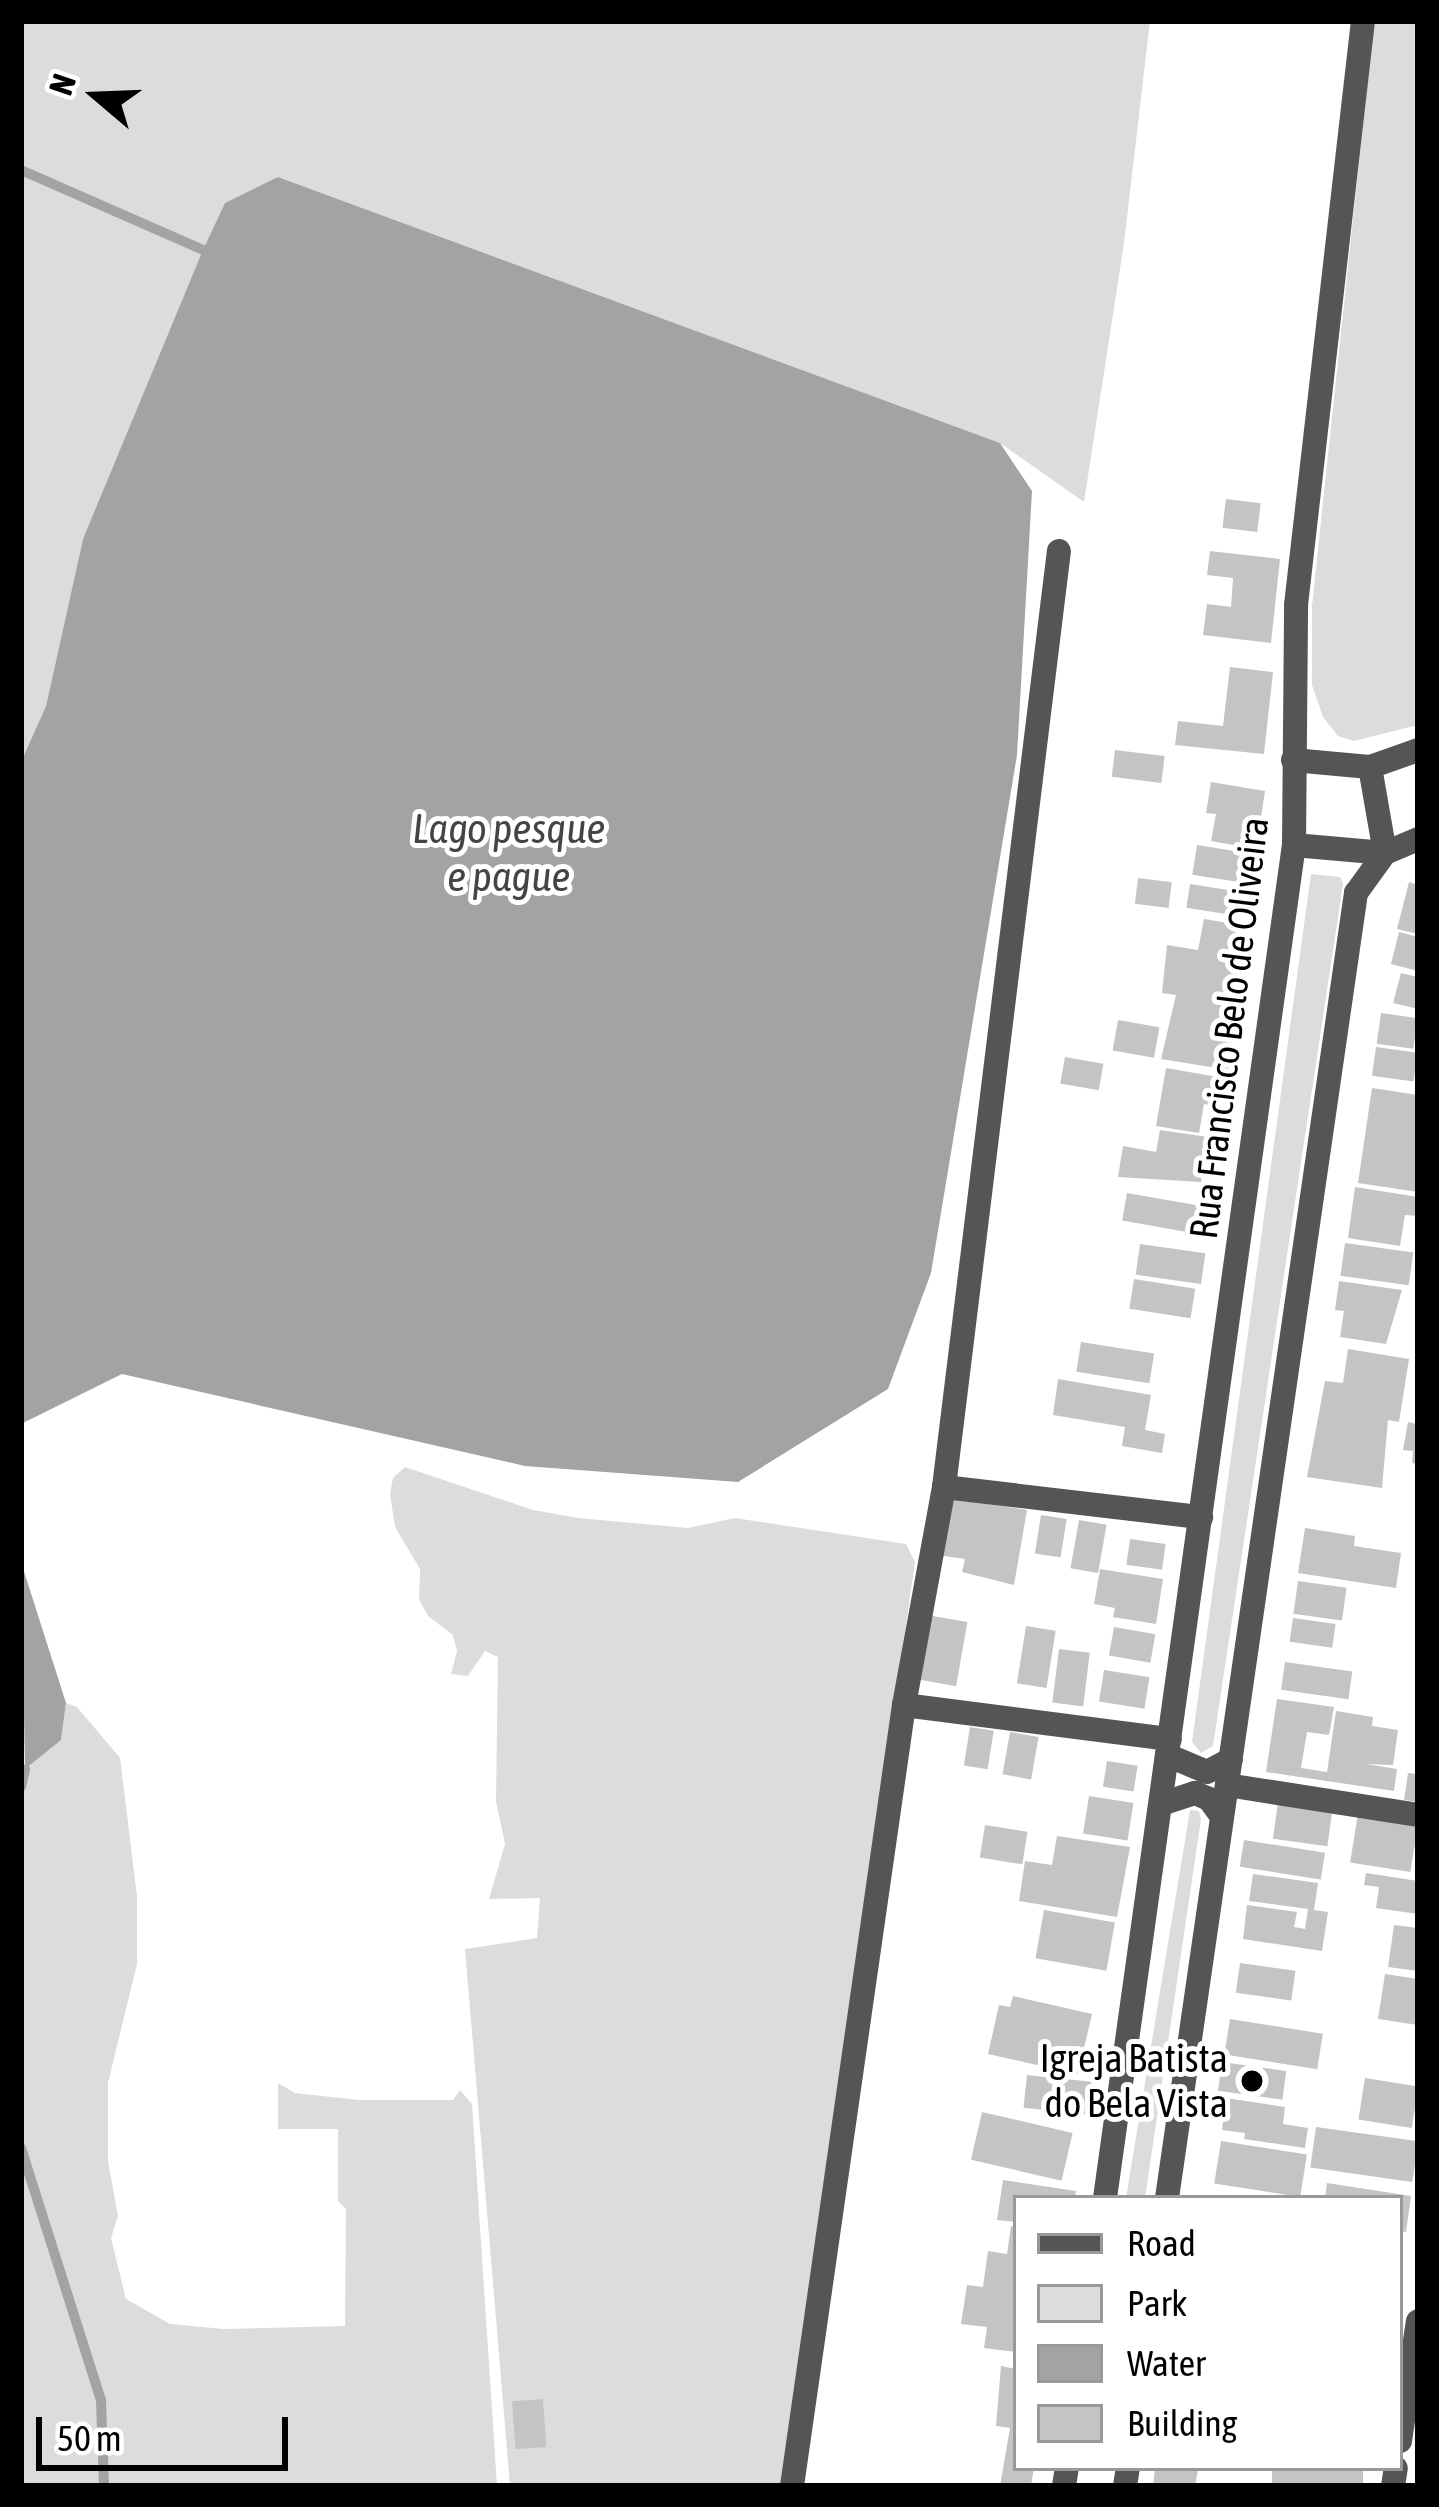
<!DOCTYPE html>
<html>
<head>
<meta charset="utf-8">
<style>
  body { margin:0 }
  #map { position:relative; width:1439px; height:2507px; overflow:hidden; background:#fff; font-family:"Asap Condensed",sans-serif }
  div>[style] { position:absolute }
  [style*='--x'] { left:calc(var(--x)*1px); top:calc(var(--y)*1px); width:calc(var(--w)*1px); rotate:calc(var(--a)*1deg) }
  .green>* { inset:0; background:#dcdcdc }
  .water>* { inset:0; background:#a3a3a3 }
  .stream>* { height:10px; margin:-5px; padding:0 5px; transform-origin:5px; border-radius:5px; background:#a3a3a3 }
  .building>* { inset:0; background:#c4c4c4; transform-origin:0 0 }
  .minor>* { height:24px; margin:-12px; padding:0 12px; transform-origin:12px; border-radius:12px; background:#555 }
  .dots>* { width:33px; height:33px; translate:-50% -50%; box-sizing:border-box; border:6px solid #fff; border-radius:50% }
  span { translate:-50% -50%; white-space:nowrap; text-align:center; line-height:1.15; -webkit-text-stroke:10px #fff; paint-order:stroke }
  .street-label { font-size:39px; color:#000 }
  .poi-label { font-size:39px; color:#000 }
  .right { translate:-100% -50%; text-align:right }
  .water-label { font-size:42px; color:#444; font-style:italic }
  .frame { position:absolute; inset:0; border:24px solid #000; pointer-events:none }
  .legend { position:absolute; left:1013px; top:2195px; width:390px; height:276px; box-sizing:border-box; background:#fff; border:3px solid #999; margin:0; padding:15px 21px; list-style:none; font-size:36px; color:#000 }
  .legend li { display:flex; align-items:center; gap:24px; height:60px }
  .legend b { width:60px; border:3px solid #999 }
  .north { position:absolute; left:36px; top:36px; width:120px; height:120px; -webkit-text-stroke:9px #fff; paint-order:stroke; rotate:289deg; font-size:33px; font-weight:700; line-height:48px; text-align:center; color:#000 }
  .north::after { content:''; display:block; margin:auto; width:42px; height:54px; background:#000; clip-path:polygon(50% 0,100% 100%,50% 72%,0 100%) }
  .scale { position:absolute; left:36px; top:2417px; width:252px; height:54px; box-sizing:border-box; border:6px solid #000; border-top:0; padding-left:15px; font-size:36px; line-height:42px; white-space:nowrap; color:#000; -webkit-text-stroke:9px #fff; paint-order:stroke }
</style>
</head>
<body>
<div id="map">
  <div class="green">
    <i style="clip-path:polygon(21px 21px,1150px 21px,1124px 243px,1084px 502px,1000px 443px,278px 177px,83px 539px,46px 706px,21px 762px)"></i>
    <i style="clip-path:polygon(1374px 21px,1418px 21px,1418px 725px,1354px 741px,1338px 736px,1323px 717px,1312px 685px,1312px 606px)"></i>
    <i style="clip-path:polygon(1311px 874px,1340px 877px,1343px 884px,1213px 1746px,1201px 1753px,1192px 1742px)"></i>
    <i style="clip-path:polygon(405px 1467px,533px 1510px,578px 1518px,688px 1528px,735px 1518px,906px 1544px,915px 1562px,804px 2339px,803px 2486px,510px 2486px,465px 1949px,537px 1938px,540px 1898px,489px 1899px,505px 1844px,496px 1801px,498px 1657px,485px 1651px,468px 1676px,451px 1674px,457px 1651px,453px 1635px,428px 1616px,419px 1599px,420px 1569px,395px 1527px,390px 1494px,393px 1478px)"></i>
    <i style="clip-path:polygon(66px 1703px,77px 1707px,120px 1758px,137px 1896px,137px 1964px,108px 2083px,108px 2161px,118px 2216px,111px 2238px,126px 2299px,170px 2324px,224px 2329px,345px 2326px,346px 2209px,338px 2201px,338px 2129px,278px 2129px,278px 2083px,295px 2093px,359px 2100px,453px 2100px,460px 2090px,472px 2104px,497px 2486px,21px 2486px,21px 1768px,61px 1740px)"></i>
    <i style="clip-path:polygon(1190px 1810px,1199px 1811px,1201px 1819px,1145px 2198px,1126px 2198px)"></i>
  </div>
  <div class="water">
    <i style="clip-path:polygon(278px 177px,1000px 443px,1032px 491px,1017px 755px,931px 1273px,888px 1389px,738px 1482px,525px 1466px,122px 1374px,23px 1423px,21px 1456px,21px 762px,46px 706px,83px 539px,203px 250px,225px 203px)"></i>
    <i style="clip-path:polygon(21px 1562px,66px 1703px,61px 1740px,25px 1769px)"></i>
  </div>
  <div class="stream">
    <i style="--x:21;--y:170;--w:199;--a:23.7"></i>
    <i style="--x:21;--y:1787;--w:18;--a:-77"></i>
    <i style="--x:21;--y:2148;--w:264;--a:72.4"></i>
    <i style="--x:101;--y:2400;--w:86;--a:88"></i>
  </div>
  <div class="building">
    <i style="left:1226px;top:499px;width:35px;height:29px;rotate:7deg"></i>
    <i style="clip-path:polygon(1210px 551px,1280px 559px,1271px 643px,1203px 635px,1207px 604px,1231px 607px,1233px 578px,1207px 575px)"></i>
    <i style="clip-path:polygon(1230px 667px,1273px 672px,1264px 754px,1175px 745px,1178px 721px,1223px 726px)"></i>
    <i style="left:1115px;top:750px;width:50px;height:27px;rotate:7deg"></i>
    <i style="clip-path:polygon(1211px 782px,1265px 791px,1256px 849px,1211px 841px,1216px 814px,1206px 813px)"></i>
    <i style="left:1197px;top:845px;width:57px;height:30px;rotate:9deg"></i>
    <i style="left:1138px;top:878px;width:34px;height:26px;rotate:7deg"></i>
    <i style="clip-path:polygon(1409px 882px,1418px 885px,1418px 934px,1397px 929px)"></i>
    <i style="left:1190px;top:884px;width:61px;height:24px;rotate:9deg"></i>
    <i style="clip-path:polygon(1204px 919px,1247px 926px,1229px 1070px,1161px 1059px,1176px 995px,1162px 993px,1167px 945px,1198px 950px)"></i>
    <i style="clip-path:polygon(1399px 932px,1418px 937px,1418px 971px,1391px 964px)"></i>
    <i style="clip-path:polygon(1401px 973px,1418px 977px,1418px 1009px,1393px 1003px)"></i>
    <i style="left:1381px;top:1013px;width:37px;height:31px;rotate:8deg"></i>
    <i style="left:1118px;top:1020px;width:42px;height:31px;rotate:10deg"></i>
    <i style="left:1376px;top:1047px;width:42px;height:29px;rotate:8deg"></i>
    <i style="left:1065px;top:1057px;width:39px;height:27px;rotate:10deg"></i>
    <i style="clip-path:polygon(1166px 1068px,1218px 1077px,1213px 1106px,1204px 1104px,1199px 1133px,1156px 1126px)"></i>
    <i style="clip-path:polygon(1372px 1088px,1418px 1095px,1418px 1192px,1358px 1183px)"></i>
    <i style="clip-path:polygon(1160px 1130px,1208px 1137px,1201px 1182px,1118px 1177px,1123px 1146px,1156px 1152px)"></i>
    <i style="clip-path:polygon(1355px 1187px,1418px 1197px,1418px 1216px,1405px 1215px,1400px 1246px,1348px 1238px)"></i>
    <i style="left:1127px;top:1193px;width:77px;height:28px;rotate:10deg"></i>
    <i style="left:1345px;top:1243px;width:69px;height:33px;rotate:8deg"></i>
    <i style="left:1140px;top:1244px;width:66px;height:31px;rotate:8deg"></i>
    <i style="left:1134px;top:1279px;width:62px;height:30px;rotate:9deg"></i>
    <i style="clip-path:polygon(1339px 1281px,1402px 1290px,1386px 1344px,1340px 1337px,1344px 1311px,1335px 1310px)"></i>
    <i style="left:1081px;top:1342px;width:74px;height:30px;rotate:9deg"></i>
    <i style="clip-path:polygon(1348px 1349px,1409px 1359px,1399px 1422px,1388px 1420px,1382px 1488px,1307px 1477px,1325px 1381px,1343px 1383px)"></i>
    <i style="clip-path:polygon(1058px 1379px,1151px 1395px,1145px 1430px,1165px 1434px,1162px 1453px,1122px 1446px,1125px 1427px,1053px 1415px)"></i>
    <i style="clip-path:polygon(1408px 1422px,1418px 1424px,1418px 1464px,1412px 1463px,1413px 1451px,1403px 1450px)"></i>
    <i style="clip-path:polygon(946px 1497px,1027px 1510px,1014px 1585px,962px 1572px,965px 1559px,937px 1555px)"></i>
    <i style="left:1041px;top:1515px;width:26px;height:39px;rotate:9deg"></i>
    <i style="left:1079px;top:1520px;width:28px;height:49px;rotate:10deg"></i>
    <i style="clip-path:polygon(1305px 1528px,1355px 1536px,1354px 1546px,1401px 1553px,1396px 1588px,1298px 1573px)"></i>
    <i style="left:1130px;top:1539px;width:36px;height:26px;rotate:8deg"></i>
    <i style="clip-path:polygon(1100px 1569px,1163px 1579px,1156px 1624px,1113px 1617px,1115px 1608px,1094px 1604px)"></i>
    <i style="left:1298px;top:1581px;width:49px;height:33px;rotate:8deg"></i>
    <i style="left:927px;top:1615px;width:41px;height:65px;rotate:10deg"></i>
    <i style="left:1293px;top:1618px;width:43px;height:24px;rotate:8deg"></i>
    <i style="left:1026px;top:1626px;width:30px;height:58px;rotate:9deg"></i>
    <i style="left:1114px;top:1627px;width:42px;height:29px;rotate:10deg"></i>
    <i style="left:1059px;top:1649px;width:31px;height:54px;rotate:7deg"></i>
    <i style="left:1285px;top:1662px;width:68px;height:28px;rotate:8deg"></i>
    <i style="left:1104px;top:1670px;width:46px;height:32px;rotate:9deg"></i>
    <i style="clip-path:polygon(1277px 1699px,1334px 1707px,1329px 1735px,1307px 1732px,1301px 1768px,1327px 1772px,1336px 1711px,1373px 1717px,1372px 1726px,1398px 1730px,1393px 1765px,1366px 1764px,1397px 1769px,1394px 1791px,1266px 1772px)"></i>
    <i style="left:970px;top:1727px;width:24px;height:39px;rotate:9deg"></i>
    <i style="left:1010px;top:1732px;width:29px;height:43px;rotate:10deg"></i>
    <i style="left:1107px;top:1761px;width:31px;height:26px;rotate:9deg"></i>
    <i style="clip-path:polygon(1408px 1773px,1418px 1774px,1418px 1802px,1404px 1800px)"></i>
    <i style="left:1089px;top:1796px;width:45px;height:38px;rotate:9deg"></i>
    <i style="left:1278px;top:1802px;width:55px;height:37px;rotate:8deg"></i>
    <i style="left:1358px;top:1813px;width:61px;height:50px;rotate:9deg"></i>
    <i style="left:985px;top:1825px;width:43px;height:33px;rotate:9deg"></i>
    <i style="clip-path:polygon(1057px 1836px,1130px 1847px,1117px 1917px,1019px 1901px,1025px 1861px,1052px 1865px)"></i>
    <i style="left:1244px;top:1840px;width:82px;height:27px;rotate:9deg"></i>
    <i style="clip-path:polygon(1366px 1873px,1418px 1881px,1418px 1914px,1376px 1908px,1379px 1887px,1364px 1885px)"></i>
    <i style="clip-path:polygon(1253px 1874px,1318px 1883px,1314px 1910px,1328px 1912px,1322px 1951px,1243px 1939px,1247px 1905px,1297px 1912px,1294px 1927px,1305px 1929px,1308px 1909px,1249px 1901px)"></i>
    <i style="left:1044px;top:1910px;width:72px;height:49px;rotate:10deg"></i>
    <i style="clip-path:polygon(1394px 1925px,1418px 1928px,1418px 1971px,1388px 1967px)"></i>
    <i style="left:1240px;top:1963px;width:56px;height:30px;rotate:8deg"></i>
    <i style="clip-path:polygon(1385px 1974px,1418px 1979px,1418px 2025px,1378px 2019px)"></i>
    <i style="clip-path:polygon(1013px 1996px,1092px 2014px,1078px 2074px,988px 2054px,999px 2005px,1010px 2007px)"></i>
    <i style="left:1230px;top:2019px;width:94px;height:36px;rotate:9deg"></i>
    <i style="left:1222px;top:2062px;width:65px;height:29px;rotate:8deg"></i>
    <i style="left:1027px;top:2075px;width:65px;height:33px;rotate:6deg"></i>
    <i style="left:1365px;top:2078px;width:54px;height:42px;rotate:9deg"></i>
    <i style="clip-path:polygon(1226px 2098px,1285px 2107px,1283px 2124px,1308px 2128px,1305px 2148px,1244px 2139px,1245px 2133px,1222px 2130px)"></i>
    <i style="left:982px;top:2112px;width:93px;height:49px;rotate:13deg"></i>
    <i style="left:1316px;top:2127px;width:103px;height:41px;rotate:8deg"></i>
    <i style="left:1221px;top:2141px;width:87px;height:43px;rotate:9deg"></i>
    <i style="clip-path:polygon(1003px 2180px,1076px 2191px,1075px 2198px,1016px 2198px,1016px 2222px,997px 2220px)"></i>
    <i style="clip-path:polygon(1327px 2183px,1411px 2196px,1406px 2232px,1400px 2231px,1400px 2198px,1325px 2198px)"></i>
    <i style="clip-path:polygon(1011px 2226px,1016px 2227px,1016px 2352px,984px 2348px,987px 2327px,961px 2324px,967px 2285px,983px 2287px,988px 2251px,1007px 2254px)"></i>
    <i style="clip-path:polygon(1001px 2366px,1016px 2369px,1016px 2468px,1034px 2468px,1031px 2486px,1000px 2486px,1010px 2428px,996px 2426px)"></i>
    <i style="left:543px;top:2399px;width:48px;height:31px;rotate:86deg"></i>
    <i style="clip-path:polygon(1155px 2468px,1198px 2470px,1195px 2486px,1153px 2486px)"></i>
    <i style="left:1272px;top:2468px;width:91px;height:18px"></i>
  </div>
  <div class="minor">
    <i style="--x:1293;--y:760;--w:77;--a:5.2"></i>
    <i style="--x:1370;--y:767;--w:51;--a:-19.5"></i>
    <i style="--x:1294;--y:845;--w:91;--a:5"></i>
    <i style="--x:1385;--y:853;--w:36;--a:-23"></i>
    <i style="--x:944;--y:1487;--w:259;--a:6.7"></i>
    <i style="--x:904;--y:1705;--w:268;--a:7.3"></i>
    <i style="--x:1167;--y:1755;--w:43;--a:23"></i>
    <i style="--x:1207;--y:1772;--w:27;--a:-28"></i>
    <i style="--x:1227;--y:1785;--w:193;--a:8.9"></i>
    <i style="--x:1161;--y:1804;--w:36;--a:-18"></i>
    <i style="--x:1195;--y:1793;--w:15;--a:23"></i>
    <i style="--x:1209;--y:1799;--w:22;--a:54"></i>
    <i style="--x:1105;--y:2198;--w:1366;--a:-82.05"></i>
    <i style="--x:1294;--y:845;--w:240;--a:-89.5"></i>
    <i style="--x:1296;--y:605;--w:588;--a:-83.46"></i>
    <i style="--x:1167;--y:2198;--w:1319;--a:-81.76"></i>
    <i style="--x:1356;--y:893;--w:49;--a:-54.1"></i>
    <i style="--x:1385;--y:853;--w:87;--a:-99.9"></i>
    <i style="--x:1400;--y:2441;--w:121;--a:-81.5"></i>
    <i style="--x:792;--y:2486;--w:789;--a:-81.84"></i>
    <i style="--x:904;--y:1705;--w:222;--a:-79.6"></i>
    <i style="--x:944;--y:1487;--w:943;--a:-83"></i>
    <i style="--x:1064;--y:2486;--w:18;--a:-81"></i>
    <i style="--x:1125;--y:2486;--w:18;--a:-81"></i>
    <i style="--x:1393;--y:2486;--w:18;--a:-81"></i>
  </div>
  <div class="dots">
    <i style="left:1252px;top:2081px;background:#000"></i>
  </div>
  <div class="street-label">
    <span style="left:1229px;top:1028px;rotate:-83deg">Rua Francisco Belo de Oliveira</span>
  </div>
  <div class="poi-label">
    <span class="right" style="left:1228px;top:2081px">Igreja Batista<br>do Bela Vista</span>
  </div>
  <div class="water-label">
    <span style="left:509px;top:852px">Lago pesque<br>e pague</span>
  </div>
  <div class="frame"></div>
  <ul class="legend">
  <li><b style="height:15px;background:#555"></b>Road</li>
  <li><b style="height:33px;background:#dcdcdc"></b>Park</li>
  <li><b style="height:33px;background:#a3a3a3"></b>Water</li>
  <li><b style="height:33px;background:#c4c4c4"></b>Building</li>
  </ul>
  <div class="north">N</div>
  <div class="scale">50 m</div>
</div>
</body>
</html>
